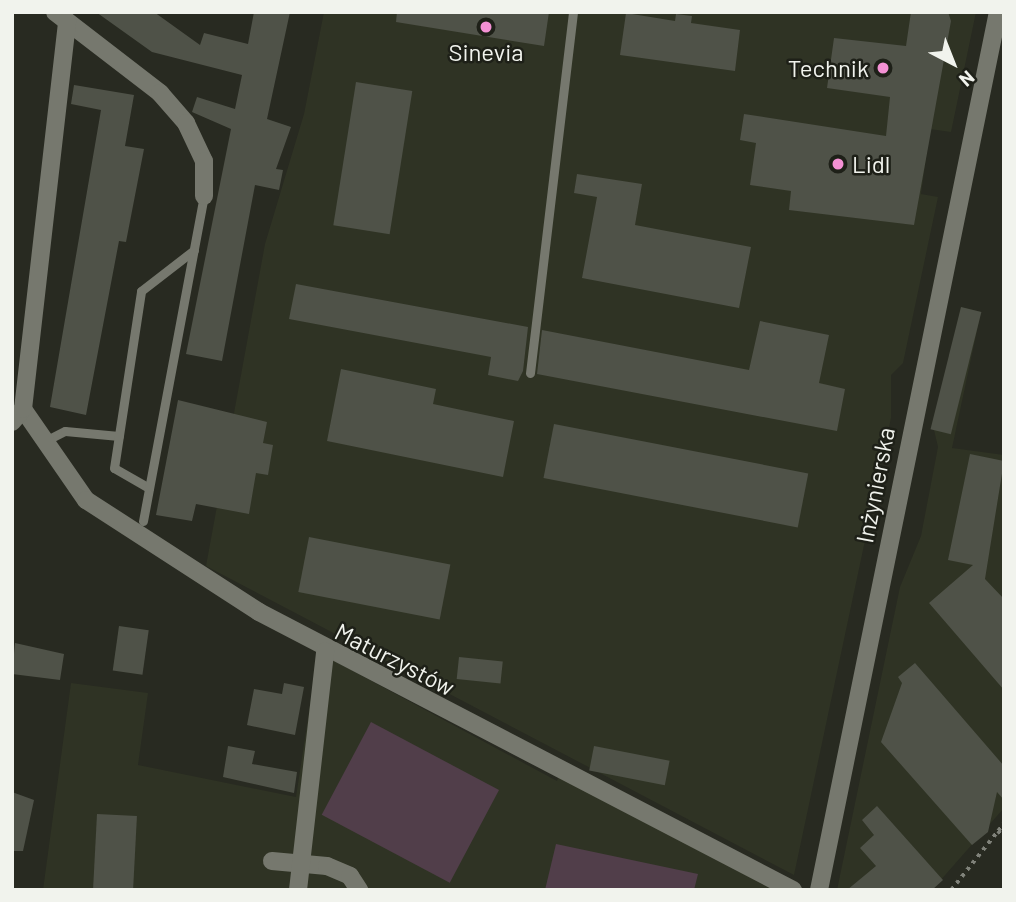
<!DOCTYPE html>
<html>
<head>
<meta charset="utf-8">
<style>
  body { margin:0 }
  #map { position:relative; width:1016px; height:902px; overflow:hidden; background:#282a21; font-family:Barlow,sans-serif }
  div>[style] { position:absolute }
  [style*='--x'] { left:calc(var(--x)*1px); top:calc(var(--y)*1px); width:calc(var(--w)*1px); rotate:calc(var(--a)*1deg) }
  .built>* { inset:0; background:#2f3324 }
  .green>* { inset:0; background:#513e4a; transform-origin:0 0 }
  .building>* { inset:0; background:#4f5248; transform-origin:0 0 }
  .path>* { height:3.5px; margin-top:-1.75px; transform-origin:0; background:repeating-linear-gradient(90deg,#80827a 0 3.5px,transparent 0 8.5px) }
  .lane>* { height:9px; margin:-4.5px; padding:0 4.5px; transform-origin:4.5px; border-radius:4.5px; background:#76786e }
  .street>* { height:18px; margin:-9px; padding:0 9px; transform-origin:9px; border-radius:9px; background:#76786e }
  .dots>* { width:19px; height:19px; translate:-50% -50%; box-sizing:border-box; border:4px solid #1e2018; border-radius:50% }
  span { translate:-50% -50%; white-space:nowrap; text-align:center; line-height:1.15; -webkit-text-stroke:5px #1e2018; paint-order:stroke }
  .poi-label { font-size:24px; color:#f1f3ed }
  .right { translate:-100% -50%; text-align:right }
  .left { translate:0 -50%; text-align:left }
  .street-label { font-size:24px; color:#f1f3ed }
  .frame { position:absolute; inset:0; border:14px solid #f1f3ed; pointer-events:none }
  .north { position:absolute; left:918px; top:28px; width:70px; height:70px; -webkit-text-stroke:5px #1e2018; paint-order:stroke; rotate:138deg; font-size:19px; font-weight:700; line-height:28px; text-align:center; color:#f1f3ed }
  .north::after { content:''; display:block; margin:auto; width:24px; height:32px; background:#f1f3ed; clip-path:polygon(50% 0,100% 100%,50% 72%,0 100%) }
</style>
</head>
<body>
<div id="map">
  <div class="built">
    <i style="clip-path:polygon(324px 12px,976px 12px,951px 132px,930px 129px,921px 194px,938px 197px,903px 363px,891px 375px,891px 418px,794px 875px,206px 566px,265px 244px,304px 114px)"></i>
    <i style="clip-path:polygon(961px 307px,981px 312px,952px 448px,1004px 455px,1004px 808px,932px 890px,837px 890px,900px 587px,921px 536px,938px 447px,934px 430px)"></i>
    <i style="clip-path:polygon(318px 652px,557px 781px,559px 775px,779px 890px,43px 890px,71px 683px,148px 693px,138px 765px,296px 797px)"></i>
  </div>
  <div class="green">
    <i style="left:371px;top:722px;width:145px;height:105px;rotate:28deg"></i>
    <i style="clip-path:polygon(556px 844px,698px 874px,694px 890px,545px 890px)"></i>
  </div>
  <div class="building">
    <i style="clip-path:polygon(96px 12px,154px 12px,200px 45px,204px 33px,248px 44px,254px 12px,290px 12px,267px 119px,291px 127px,276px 169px,283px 170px,279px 190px,255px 185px,222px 361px,186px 354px,231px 129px,192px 112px,197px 97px,235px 109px,242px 75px,152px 52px)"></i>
    <i style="clip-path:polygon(397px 12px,549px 12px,544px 46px,396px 22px)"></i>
    <i style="clip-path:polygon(911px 12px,948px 12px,951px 21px,914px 225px,789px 210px,791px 191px,750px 185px,756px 143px,740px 140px,744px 114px,886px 136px,890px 97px,827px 88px,834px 38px,906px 46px)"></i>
    <i style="clip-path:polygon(626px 13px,675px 21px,676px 14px,692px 16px,691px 23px,740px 30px,735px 71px,620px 55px)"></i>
    <i style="left:356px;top:82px;width:57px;height:145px;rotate:9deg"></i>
    <i style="clip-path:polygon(74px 85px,134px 95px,125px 146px,144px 149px,126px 242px,119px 241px,86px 415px,50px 407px,101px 110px,71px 104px)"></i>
    <i style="clip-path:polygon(577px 174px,642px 184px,635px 225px,751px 247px,739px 308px,582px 278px,597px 197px,574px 193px)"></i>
    <i style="clip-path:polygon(296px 284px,528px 327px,523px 371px,518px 381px,488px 375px,491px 357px,289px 319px)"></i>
    <i style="left:961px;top:307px;width:21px;height:126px;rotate:14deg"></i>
    <i style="clip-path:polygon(760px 321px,829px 335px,819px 383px,845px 389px,837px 431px,537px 374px,542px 330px,749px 370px)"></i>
    <i style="clip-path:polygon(341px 369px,436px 389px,433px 404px,514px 421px,503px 477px,327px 441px)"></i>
    <i style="clip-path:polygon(178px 400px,267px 422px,263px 443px,273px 445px,268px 475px,256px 473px,249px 514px,196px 504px,192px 521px,156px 515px)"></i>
    <i style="left:554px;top:424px;width:259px;height:55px;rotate:11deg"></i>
    <i style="clip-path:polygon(970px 454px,1004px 461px,985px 579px,1004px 599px,1004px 690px,929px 603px,973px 565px,948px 560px)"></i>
    <i style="left:309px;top:537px;width:144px;height:56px;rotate:11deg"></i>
    <i style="left:119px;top:626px;width:30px;height:45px;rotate:8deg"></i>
    <i style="clip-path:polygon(15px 643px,64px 654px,60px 680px,12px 674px)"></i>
    <i style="left:459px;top:657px;width:44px;height:22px;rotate:6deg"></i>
    <i style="clip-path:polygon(915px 663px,1004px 766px,1004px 800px,997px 792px,988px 832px,972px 845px,881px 742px,902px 683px,898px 677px)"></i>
    <i style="clip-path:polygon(284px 683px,304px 687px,295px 735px,247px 725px,254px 689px,282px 694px)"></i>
    <i style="clip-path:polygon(228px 746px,255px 751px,252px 764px,297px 772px,294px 793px,223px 777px)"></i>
    <i style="left:594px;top:746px;width:77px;height:25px;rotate:11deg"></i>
    <i style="clip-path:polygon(12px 792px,34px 800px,23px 851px,12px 851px)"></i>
    <i style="clip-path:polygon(877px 806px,943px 880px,932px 890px,847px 890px,876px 866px,860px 848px,874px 835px,862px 820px)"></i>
    <i style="left:97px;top:814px;width:40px;height:76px;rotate:3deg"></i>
  </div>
  <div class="path">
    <i style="--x:998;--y:831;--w:10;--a:-53"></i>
    <i style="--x:951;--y:890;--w:75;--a:-51.5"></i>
    <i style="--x:998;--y:831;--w:8;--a:45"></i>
  </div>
  <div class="lane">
    <i style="--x:530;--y:373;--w:364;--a:-83.2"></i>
    <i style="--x:45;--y:441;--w:22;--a:-27"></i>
    <i style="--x:65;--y:431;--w:54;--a:5.3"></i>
    <i style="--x:149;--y:488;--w:40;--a:-150.3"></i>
    <i style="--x:114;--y:468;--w:179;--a:-81.3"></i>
    <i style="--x:141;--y:291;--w:67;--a:-37.7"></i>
    <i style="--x:143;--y:521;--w:331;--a:-79.4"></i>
  </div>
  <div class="street">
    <i style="--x:55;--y:12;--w:133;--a:37.6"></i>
    <i style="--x:160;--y:93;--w:40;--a:49"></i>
    <i style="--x:186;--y:123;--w:42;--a:64.7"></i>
    <i style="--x:204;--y:161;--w:35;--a:90"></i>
    <i style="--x:23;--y:409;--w:111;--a:55.3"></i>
    <i style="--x:86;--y:500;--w:206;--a:32.9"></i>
    <i style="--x:259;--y:612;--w:602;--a:27.5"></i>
    <i style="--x:12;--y:422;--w:17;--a:-50"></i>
    <i style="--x:23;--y:409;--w:390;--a:-83.5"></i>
    <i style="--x:272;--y:861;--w:55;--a:5.2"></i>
    <i style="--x:327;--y:866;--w:25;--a:23"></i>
    <i style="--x:350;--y:876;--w:17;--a:57"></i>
    <i style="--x:298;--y:890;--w:240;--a:-83.5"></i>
    <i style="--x:819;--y:890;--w:896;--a:-78.48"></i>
  </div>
  <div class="dots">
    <i style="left:486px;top:27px;background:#f491d4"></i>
    <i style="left:883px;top:68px;background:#f491d4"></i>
    <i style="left:838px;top:164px;background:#f491d4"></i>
  </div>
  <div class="poi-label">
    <span style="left:486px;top:52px">Sinevia</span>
    <span class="right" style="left:869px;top:68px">Technik</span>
    <span class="left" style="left:852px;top:164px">Lidl</span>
  </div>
  <div class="street-label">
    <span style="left:875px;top:485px;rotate:-79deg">Inżynierska</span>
    <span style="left:395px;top:659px;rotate:27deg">Maturzystów</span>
  </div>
  <div class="frame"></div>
  <div class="north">N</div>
</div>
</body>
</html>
